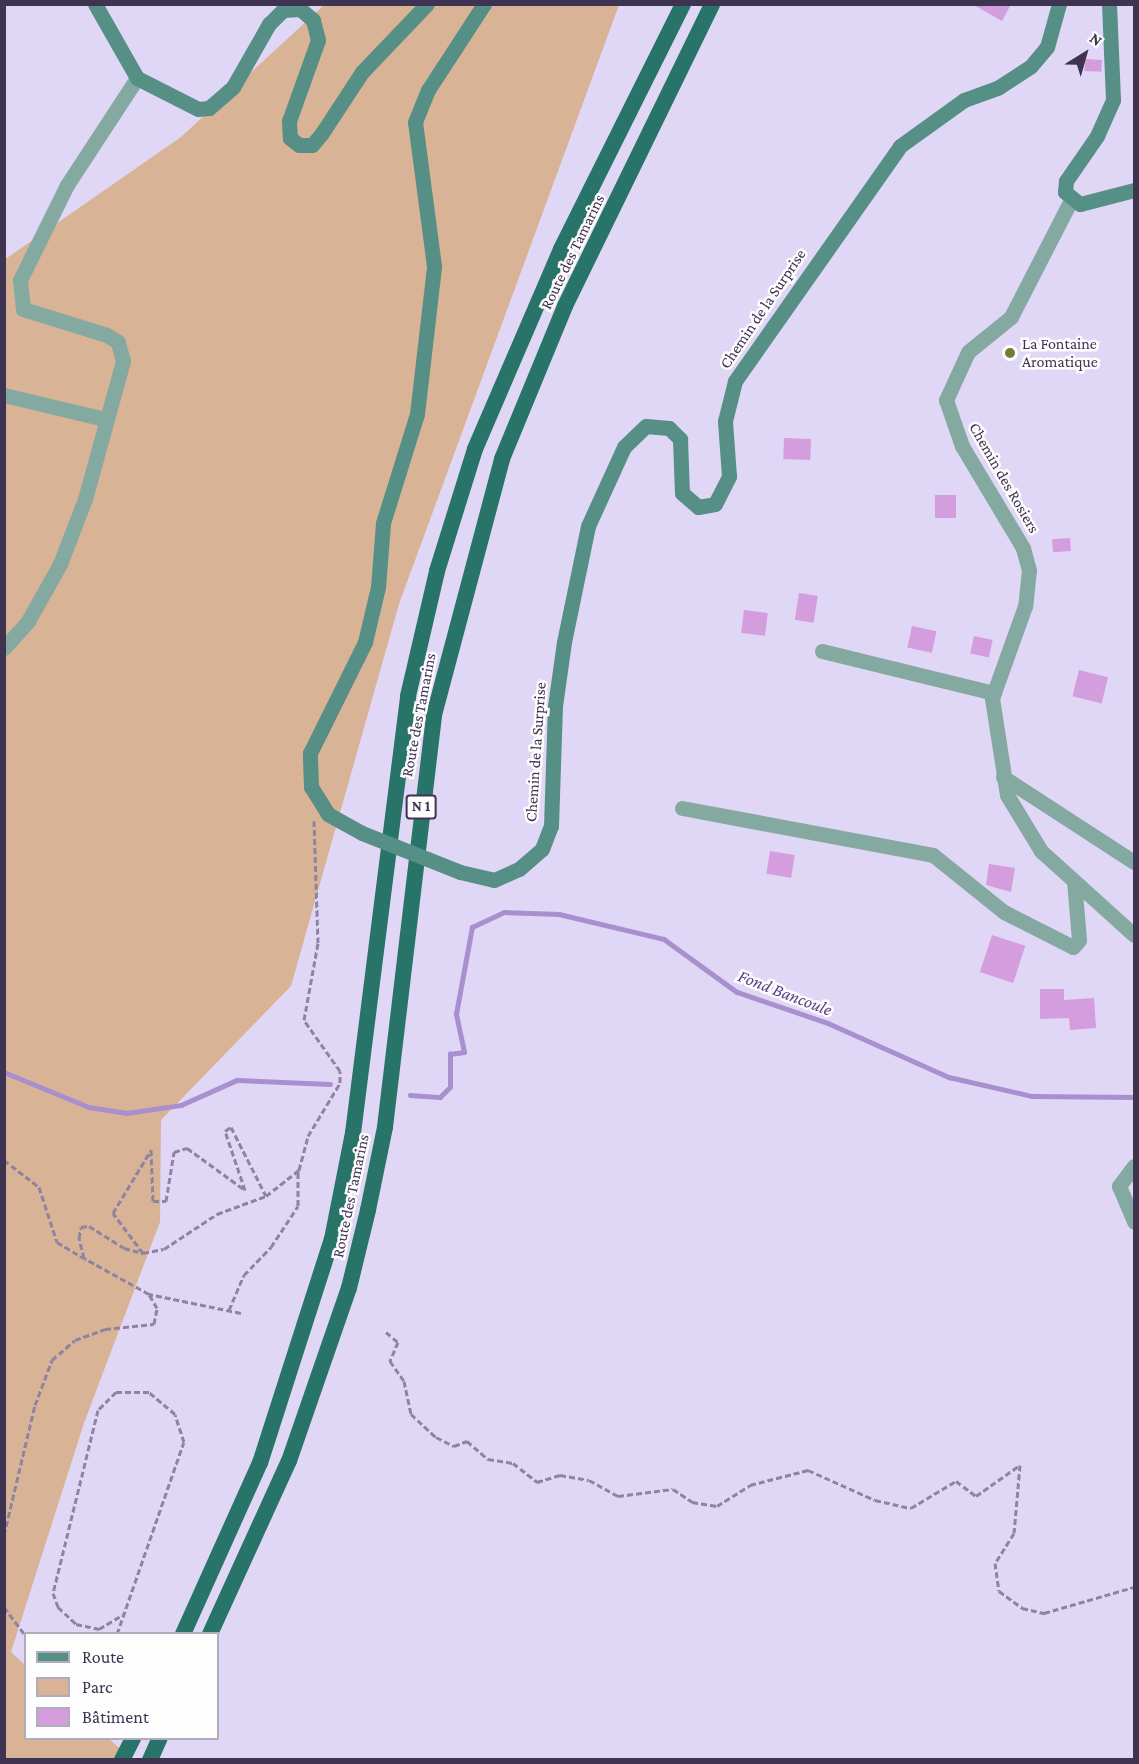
<!DOCTYPE html>
<html>
<head>
<meta charset="utf-8">
<style>
  body { margin:0 }
  #map { position:relative; width:1139px; height:1764px; overflow:hidden; background:#e0d6f5; font-family:"Crimson Pro",serif }
  div>[style] { position:absolute }
  [style*='--x'] { left:calc(var(--x)*1px); top:calc(var(--y)*1px); width:calc(var(--w)*1px); rotate:calc(var(--a)*1deg) }
  .green>* { inset:0; background:#d9b395 }
  .stream>* { height:4.5px; margin:-2.25px; padding:0 2.25px; transform-origin:2.25px; border-radius:2.25px; background:#a790cd }
  .building>* { inset:0; background:#d49dde; transform-origin:0 0 }
  .path>* { height:3px; margin-top:-1.5px; transform-origin:0; background:repeating-linear-gradient(90deg,#8e83a2 0 6px,transparent 0 9px) }
  .minor>* { height:15px; margin:-7.5px; padding:0 7.5px; transform-origin:7.5px; border-radius:7.5px; background:#84a9a1 }
  .secondary>* { height:15px; margin:-7.5px; padding:0 7.5px; transform-origin:7.5px; border-radius:7.5px; background:#568f85 }
  .trunk>* { height:16px; margin:-8px; padding:0 8px; transform-origin:8px; border-radius:8px; background:#287468 }
  .secondary-bridge>* { height:15px; margin:-7.5px; padding:0 7.5px; transform-origin:7.5px; border-radius:7.5px; background:#568f85 }
  .dots>* { width:16px; height:16px; translate:-50% -50%; box-sizing:border-box; border:3px solid #fdfdfd; border-radius:50% }
  span { translate:-50% -50%; white-space:nowrap; text-align:center; line-height:1.15; -webkit-text-stroke:5px #fdfdfd; paint-order:stroke }
  .shield-label span { padding:2px 4px; background:#fdfdfd; border:2px solid; border-radius:4px; -webkit-text-stroke-width:0 }
  .shield-label { font-size:15px; color:#3f3352; font-weight:700 }
  .street-label { font-size:16px; color:#3f3352 }
  .poi-label { font-size:16px; color:#3f3352 }
  .left { translate:0 -50%; text-align:left }
  .water-label { font-size:18px; color:#5c3c87; font-style:italic }
  .frame { position:absolute; inset:0; border:6px solid #3f3352; pointer-events:none }
  .legend { position:absolute; left:24px; top:1632px; width:195px; height:108px; box-sizing:border-box; background:#fdfdfd; border:2px solid #b1acb9; margin:0; padding:8px 10px; list-style:none; font-size:18px; color:#3f3352 }
  .legend li { display:flex; align-items:center; gap:12px; height:30px }
  .legend b { width:30px; border:2px solid #b1acb9 }
  .north { position:absolute; left:1055px; top:24px; width:60px; height:60px; -webkit-text-stroke:4px #fdfdfd; paint-order:stroke; rotate:37deg; font-size:16px; font-weight:700; line-height:24px; text-align:center; color:#3f3352 }
  .north::after { content:''; display:block; margin:auto; width:21px; height:27px; background:#3f3352; clip-path:polygon(50% 0,100% 100%,50% 72%,0 100%) }
</style>
</head>
<body>
<div id="map">
  <div class="green">
    <i style="clip-path:polygon(324px 5px,619px 5px,399px 604px,291px 986px,161px 1120px,160px 1222px,84px 1423px,11px 1652px,25px 1665px,26px 1738px,109px 1739px,132px 1759px,5px 1759px,4px 260px,181px 137px)"></i>
  </div>
  <div class="stream">
    <i style="--x:4;--y:1072;--w:92;--a:22.4"></i>
    <i style="--x:89;--y:1107;--w:38;--a:9"></i>
    <i style="--x:127;--y:1113;--w:55;--a:-8.4"></i>
    <i style="--x:181;--y:1105;--w:61;--a:-24.1"></i>
    <i style="--x:237;--y:1080;--w:93;--a:2.5"></i>
    <i style="--x:410;--y:1095;--w:30;--a:4"></i>
    <i style="--x:440;--y:1097;--w:14;--a:-45"></i>
    <i style="--x:450;--y:1087;--w:33;--a:-90"></i>
    <i style="--x:450;--y:1054;--w:14;--a:-8"></i>
    <i style="--x:464;--y:1052;--w:39;--a:-102"></i>
    <i style="--x:456;--y:1014;--w:88;--a:-79.6"></i>
    <i style="--x:472;--y:927;--w:35;--a:-25"></i>
    <i style="--x:504;--y:912;--w:55;--a:2.1"></i>
    <i style="--x:559;--y:914;--w:108;--a:13.4"></i>
    <i style="--x:664;--y:939;--w:90;--a:36"></i>
    <i style="--x:737;--y:992;--w:96;--a:18.8"></i>
    <i style="--x:828;--y:1023;--w:133;--a:24.1"></i>
    <i style="--x:949;--y:1077;--w:85;--a:12.9"></i>
    <i style="--x:1032;--y:1096;--w:102;--a:0.6"></i>
  </div>
  <div class="building">
    <i style="clip-path:polygon(972px 4px,1011px 4px,1002px 21px)"></i>
    <i style="left:1085px;top:59px;width:17px;height:12px;rotate:3deg"></i>
    <i style="left:784px;top:438px;width:27px;height:21px;rotate:2deg"></i>
    <i style="left:935px;top:495px;width:21px;height:23px"></i>
    <i style="left:1070px;top:538px;width:13px;height:18px;rotate:86deg"></i>
    <i style="left:799px;top:593px;width:19px;height:27px;rotate:9deg"></i>
    <i style="left:744px;top:610px;width:24px;height:23px;rotate:7deg"></i>
    <i style="left:912px;top:626px;width:25px;height:22px;rotate:12deg"></i>
    <i style="left:974px;top:636px;width:19px;height:18px;rotate:12deg"></i>
    <i style="left:1079px;top:670px;width:30px;height:27px;rotate:14deg"></i>
    <i style="left:770px;top:851px;width:25px;height:23px;rotate:9deg"></i>
    <i style="clip-path:polygon(989px 864px,1015px 868px,1011px 892px,986px 885px)"></i>
    <i style="left:992px;top:935px;width:35px;height:39px;rotate:18deg"></i>
    <i style="clip-path:polygon(1040px 989px,1064px 989px,1064px 1000px,1094px 998px,1096px 1028px,1070px 1030px,1069px 1018px,1040px 1019px)"></i>
  </div>
  <div class="path">
    <i style="--x:4;--y:1160;--w:44;--a:37.6"></i>
    <i style="--x:39;--y:1187;--w:58;--a:71.9"></i>
    <i style="--x:57;--y:1242;--w:31;--a:31"></i>
    <i style="--x:143;--y:1253;--w:50;--a:-126.9"></i>
    <i style="--x:113;--y:1213;--w:74;--a:-58.9"></i>
    <i style="--x:151;--y:1150;--w:51;--a:87.8"></i>
    <i style="--x:153;--y:1201;--w:13;--a:0"></i>
    <i style="--x:166;--y:1201;--w:50;--a:-80.7"></i>
    <i style="--x:174;--y:1152;--w:14;--a:-17"></i>
    <i style="--x:187;--y:1148;--w:72;--a:35.9"></i>
    <i style="--x:245;--y:1190;--w:62;--a:-108.7"></i>
    <i style="--x:225;--y:1131;--w:7;--a:-34"></i>
    <i style="--x:231;--y:1127;--w:77;--a:63.1"></i>
    <i style="--x:229;--y:1310;--w:38;--a:-67"></i>
    <i style="--x:244;--y:1275;--w:39;--a:-46"></i>
    <i style="--x:271;--y:1247;--w:49;--a:-56.6"></i>
    <i style="--x:298;--y:1206;--w:34;--a:-90"></i>
    <i style="--x:241;--y:1313;--w:94;--a:-168.3"></i>
    <i style="--x:149;--y:1294;--w:74;--a:-151"></i>
    <i style="--x:84;--y:1258;--w:21;--a:-104"></i>
    <i style="--x:79;--y:1238;--w:11;--a:-80"></i>
    <i style="--x:81;--y:1227;--w:8;--a:-7"></i>
    <i style="--x:89;--y:1226;--w:41;--a:32.2"></i>
    <i style="--x:124;--y:1248;--w:20;--a:15"></i>
    <i style="--x:143;--y:1253;--w:21;--a:-11"></i>
    <i style="--x:164;--y:1249;--w:64;--a:-33.4"></i>
    <i style="--x:217;--y:1214;--w:52;--a:-20.2"></i>
    <i style="--x:266;--y:1196;--w:42;--a:-38.2"></i>
    <i style="--x:299;--y:1170;--w:35;--a:-75"></i>
    <i style="--x:308;--y:1136;--w:62;--a:-58.9"></i>
    <i style="--x:340;--y:1083;--w:12;--a:-90"></i>
    <i style="--x:340;--y:1071;--w:62;--a:-125.2"></i>
    <i style="--x:304;--y:1020;--w:78;--a:-79.7"></i>
    <i style="--x:318;--y:943;--w:122;--a:-91.9"></i>
    <i style="--x:386;--y:1332;--w:16;--a:40"></i>
    <i style="--x:398;--y:1342;--w:21;--a:113"></i>
    <i style="--x:390;--y:1361;--w:24;--a:55"></i>
    <i style="--x:404;--y:1381;--w:34;--a:78"></i>
    <i style="--x:411;--y:1414;--w:34;--a:43"></i>
    <i style="--x:436;--y:1437;--w:20;--a:27"></i>
    <i style="--x:454;--y:1446;--w:14;--a:-21"></i>
    <i style="--x:467;--y:1441;--w:28;--a:41"></i>
    <i style="--x:488;--y:1459;--w:25;--a:9"></i>
    <i style="--x:513;--y:1463;--w:31;--a:38"></i>
    <i style="--x:537;--y:1482;--w:24;--a:-17"></i>
    <i style="--x:560;--y:1475;--w:29;--a:10"></i>
    <i style="--x:589;--y:1480;--w:33;--a:29"></i>
    <i style="--x:618;--y:1496;--w:55;--a:-7.3"></i>
    <i style="--x:673;--y:1489;--w:23;--a:34"></i>
    <i style="--x:692;--y:1502;--w:25;--a:9"></i>
    <i style="--x:717;--y:1506;--w:39;--a:-32"></i>
    <i style="--x:750;--y:1485;--w:60;--a:-14.5"></i>
    <i style="--x:808;--y:1470;--w:73;--a:24.1"></i>
    <i style="--x:875;--y:1500;--w:37;--a:13"></i>
    <i style="--x:911;--y:1508;--w:52;--a:-31"></i>
    <i style="--x:956;--y:1481;--w:25;--a:37"></i>
    <i style="--x:976;--y:1496;--w:54;--a:-35.2"></i>
    <i style="--x:1020;--y:1465;--w:68;--a:95"></i>
    <i style="--x:1014;--y:1533;--w:36;--a:122"></i>
    <i style="--x:995;--y:1563;--w:28;--a:82"></i>
    <i style="--x:999;--y:1591;--w:29;--a:36"></i>
    <i style="--x:1022;--y:1608;--w:23;--a:13"></i>
    <i style="--x:1044;--y:1613;--w:94;--a:-16.1"></i>
    <i style="--x:4;--y:1535;--w:134;--a:-76.6"></i>
    <i style="--x:35;--y:1405;--w:48;--a:-69.3"></i>
    <i style="--x:52;--y:1360;--w:30;--a:-41"></i>
    <i style="--x:75;--y:1340;--w:32;--a:-20"></i>
    <i style="--x:105;--y:1329;--w:49;--a:-5.8"></i>
    <i style="--x:154;--y:1324;--w:16;--a:-79"></i>
    <i style="--x:157;--y:1308;--w:16;--a:-120"></i>
    <i style="--x:4;--y:1607;--w:36;--a:53"></i>
    <i style="--x:117;--y:1634;--w:203;--a:-70.8"></i>
    <i style="--x:184;--y:1442;--w:29;--a:-108"></i>
    <i style="--x:175;--y:1414;--w:34;--a:-140"></i>
    <i style="--x:149;--y:1392;--w:33;--a:180"></i>
    <i style="--x:116;--y:1392;--w:25;--a:135"></i>
    <i style="--x:98;--y:1410;--w:188;--a:103.8"></i>
    <i style="--x:53;--y:1593;--w:15;--a:70"></i>
    <i style="--x:58;--y:1607;--w:25;--a:43"></i>
    <i style="--x:76;--y:1624;--w:24;--a:12"></i>
    <i style="--x:99;--y:1629;--w:27;--a:-31"></i>
  </div>
  <div class="minor">
    <i style="--x:1070;--y:202;--w:129;--a:117.2"></i>
    <i style="--x:1011;--y:317;--w:55;--a:140.9"></i>
    <i style="--x:968;--y:352;--w:53;--a:114.6"></i>
    <i style="--x:946;--y:400;--w:49;--a:70.8"></i>
    <i style="--x:962;--y:446;--w:119;--a:59.1"></i>
    <i style="--x:1023;--y:548;--w:23;--a:75"></i>
    <i style="--x:1029;--y:570;--w:36;--a:96"></i>
    <i style="--x:1025;--y:606;--w:98;--a:109.7"></i>
    <i style="--x:992;--y:698;--w:98;--a:81.2"></i>
    <i style="--x:1007;--y:795;--w:66;--a:58.7"></i>
    <i style="--x:1041;--y:851;--w:125;--a:42.1"></i>
    <i style="--x:4;--y:395;--w:104;--a:13.4"></i>
    <i style="--x:4;--y:648;--w:36;--a:-48"></i>
    <i style="--x:28;--y:621;--w:65;--a:-60.7"></i>
    <i style="--x:60;--y:564;--w:70;--a:-69"></i>
    <i style="--x:85;--y:499;--w:143;--a:-74.6"></i>
    <i style="--x:123;--y:361;--w:20;--a:-105"></i>
    <i style="--x:118;--y:342;--w:13;--a:-148"></i>
    <i style="--x:107;--y:335;--w:88;--a:-162.8"></i>
    <i style="--x:23;--y:309;--w:29;--a:-96"></i>
    <i style="--x:20;--y:280;--w:106;--a:-63.7"></i>
    <i style="--x:67;--y:185;--w:128;--a:-56.8"></i>
    <i style="--x:822;--y:651;--w:177;--a:13.7"></i>
    <i style="--x:1003;--y:777;--w:156;--a:33"></i>
    <i style="--x:682;--y:808;--w:255;--a:10.6"></i>
    <i style="--x:933;--y:855;--w:91;--a:38.8"></i>
    <i style="--x:1004;--y:912;--w:77;--a:26.9"></i>
    <i style="--x:1073;--y:947;--w:9;--a:-49"></i>
    <i style="--x:1079;--y:940;--w:59;--a:-94.8"></i>
    <i style="--x:1134;--y:1166;--w:25;--a:127"></i>
    <i style="--x:1119;--y:1186;--w:39;--a:67"></i>
  </div>
  <div class="secondary">
    <i style="--x:95;--y:4;--w:85;--a:60.4"></i>
    <i style="--x:137;--y:78;--w:68;--a:26.9"></i>
    <i style="--x:198;--y:109;--w:11;--a:-5"></i>
    <i style="--x:209;--y:108;--w:32;--a:-41"></i>
    <i style="--x:233;--y:87;--w:73;--a:-60.3"></i>
    <i style="--x:269;--y:24;--w:20;--a:-45"></i>
    <i style="--x:283;--y:10;--w:17;--a:-3"></i>
    <i style="--x:300;--y:9;--w:17;--a:40"></i>
    <i style="--x:313;--y:20;--w:21;--a:76"></i>
    <i style="--x:318;--y:40;--w:86;--a:109.7"></i>
    <i style="--x:289;--y:121;--w:17;--a:87"></i>
    <i style="--x:290;--y:138;--w:11;--a:38"></i>
    <i style="--x:299;--y:145;--w:13;--a:0"></i>
    <i style="--x:312;--y:145;--w:16;--a:-50"></i>
    <i style="--x:322;--y:133;--w:73;--a:-56.7"></i>
    <i style="--x:362;--y:72;--w:94;--a:-46.3"></i>
    <i style="--x:1109;--y:4;--w:96;--a:87.6"></i>
    <i style="--x:1113;--y:100;--w:39;--a:114"></i>
    <i style="--x:1097;--y:136;--w:55;--a:124.6"></i>
    <i style="--x:1066;--y:181;--w:11;--a:95"></i>
    <i style="--x:1065;--y:192;--w:19;--a:39"></i>
    <i style="--x:1080;--y:204;--w:56;--a:-14.5"></i>
    <i style="--x:362;--y:833;--w:39;--a:-151"></i>
    <i style="--x:328;--y:814;--w:32;--a:-122"></i>
    <i style="--x:311;--y:787;--w:34;--a:-92"></i>
    <i style="--x:310;--y:753;--w:124;--a:-63.6"></i>
    <i style="--x:365;--y:642;--w:57;--a:-76.7"></i>
    <i style="--x:378;--y:587;--w:64;--a:-85.5"></i>
    <i style="--x:383;--y:523;--w:114;--a:-72.7"></i>
    <i style="--x:417;--y:414;--w:149;--a:-83.4"></i>
    <i style="--x:434;--y:266;--w:145;--a:-97.5"></i>
    <i style="--x:415;--y:122;--w:35;--a:-68"></i>
    <i style="--x:428;--y:90;--w:103;--a:-56.9"></i>
    <i style="--x:460;--y:872;--w:35;--a:13"></i>
    <i style="--x:494;--y:880;--w:27;--a:-24"></i>
    <i style="--x:519;--y:869;--w:30;--a:-41"></i>
    <i style="--x:542;--y:849;--w:25;--a:-69"></i>
    <i style="--x:551;--y:826;--w:120;--a:-88.1"></i>
    <i style="--x:555;--y:706;--w:65;--a:-82"></i>
    <i style="--x:564;--y:642;--w:118;--a:-78.3"></i>
    <i style="--x:588;--y:526;--w:87;--a:-65.5"></i>
    <i style="--x:624;--y:447;--w:30;--a:-44"></i>
    <i style="--x:646;--y:426;--w:23;--a:5"></i>
    <i style="--x:669;--y:428;--w:16;--a:45"></i>
    <i style="--x:680;--y:439;--w:54;--a:87.9"></i>
    <i style="--x:682;--y:493;--w:21;--a:41"></i>
    <i style="--x:698;--y:507;--w:17;--a:-10"></i>
    <i style="--x:715;--y:504;--w:31;--a:-63"></i>
    <i style="--x:729;--y:476;--w:55;--a:-94.2"></i>
    <i style="--x:725;--y:421;--w:41;--a:-76"></i>
    <i style="--x:735;--y:381;--w:287;--a:-54.9"></i>
    <i style="--x:900;--y:146;--w:79;--a:-35.7"></i>
    <i style="--x:964;--y:100;--w:37;--a:-20"></i>
    <i style="--x:999;--y:87;--w:38;--a:-33"></i>
    <i style="--x:1031;--y:66;--w:25;--a:-50"></i>
    <i style="--x:1047;--y:47;--w:45;--a:-74.4"></i>
  </div>
  <div class="trunk">
    <i style="--x:183;--y:1634;--w:188;--a:-65.8"></i>
    <i style="--x:260;--y:1463;--w:235;--a:-72.2"></i>
    <i style="--x:332;--y:1239;--w:108;--a:-78.8"></i>
    <i style="--x:353;--y:1133;--w:440;--a:-82.8"></i>
    <i style="--x:408;--y:696;--w:128;--a:-76.9"></i>
    <i style="--x:437;--y:571;--w:128;--a:-72.7"></i>
    <i style="--x:475;--y:449;--w:218;--a:-66.7"></i>
    <i style="--x:561;--y:249;--w:274;--a:-63.5"></i>
    <i style="--x:210;--y:1634;--w:190;--a:-65.5"></i>
    <i style="--x:289;--y:1461;--w:183;--a:-70.9"></i>
    <i style="--x:349;--y:1288;--w:80;--a:-76.3"></i>
    <i style="--x:368;--y:1210;--w:85;--a:-78.4"></i>
    <i style="--x:385;--y:1127;--w:415;--a:-83.2"></i>
    <i style="--x:434;--y:715;--w:265;--a:-75.1"></i>
    <i style="--x:502;--y:459;--w:165;--a:-67.6"></i>
    <i style="--x:565;--y:306;--w:336;--a:-64"></i>
    <i style="--x:122;--y:1760;--w:25;--a:-63"></i>
    <i style="--x:150;--y:1760;--w:24;--a:-66"></i>
  </div>
  <div class="secondary-bridge">
    <i style="--x:362;--y:833;--w:105;--a:21.7"></i>
  </div>
  <div class="dots">
    <i style="left:1010px;top:353px;background:#6d8030"></i>
  </div>
  <div class="shield-label">
    <span style="left:421px;top:807px">N 1</span>
  </div>
  <div class="street-label">
    <span style="left:573px;top:252px;rotate:-64deg">Route des Tamarins</span>
    <span style="left:763px;top:309px;rotate:-56deg">Chemin de la Surprise</span>
    <span style="left:1004px;top:478px;rotate:60deg">Chemin des Rosiers</span>
    <span style="left:419px;top:715px;rotate:-79deg">Route des Tamarins</span>
    <span style="left:536px;top:752px;rotate:-86deg">Chemin de la Surprise</span>
    <span style="left:351px;top:1196px;rotate:-78deg">Route des Tamarins</span>
  </div>
  <div class="poi-label">
    <span class="left" style="left:1022px;top:353px">La Fontaine<br>Aromatique</span>
  </div>
  <div class="water-label">
    <span style="left:785px;top:993px;rotate:21deg">Fond Bancoule</span>
  </div>
  <div class="frame"></div>
  <ul class="legend">
  <li><b style="height:8px;background:#568f85"></b>Route</li>
  <li><b style="height:16px;background:#d9b395"></b>Parc</li>
  <li><b style="height:16px;background:#d49dde"></b>Bâtiment</li>
  </ul>
  <div class="north">N</div>
</div>
</body>
</html>
